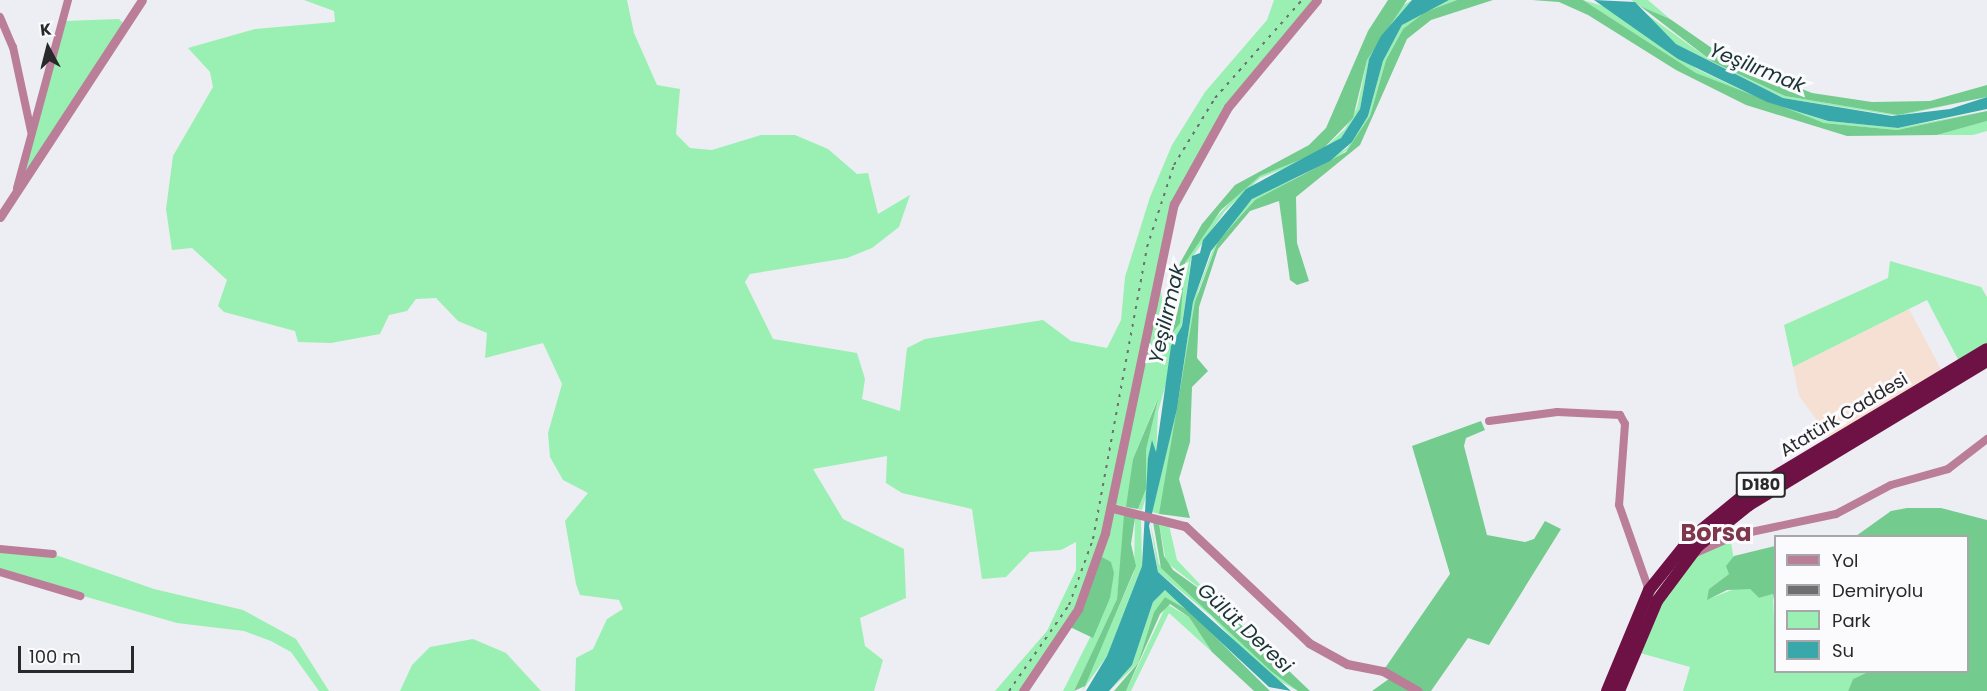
<!DOCTYPE html>
<html>
<head>
<meta charset="utf-8">
<style>
  body { margin:0 }
  #map { position:relative; width:1987px; height:691px; overflow:hidden; background:#edeef3; font-family:Poppins,sans-serif }
  div>[style] { position:absolute }
  [style*='--x'] { left:calc(var(--x)*1px); top:calc(var(--y)*1px); width:calc(var(--w)*1px); rotate:calc(var(--a)*1deg) }
  .industrial>* { inset:0; background:#f6dfd3 }
  .green>* { inset:0; background:#9aefb2 }
  .forest>* { inset:0; background:#73cb8e }
  .water>* { inset:0; background:#38a8ab }
  .minor>* { height:8px; margin:-4px; padding:0 4px; transform-origin:4px; border-radius:4px; background:#bb7e98 }
  .tertiary>* { height:9px; margin:-4.5px; padding:0 4.5px; transform-origin:4.5px; border-radius:4.5px; background:#bb7e98 }
  .trunk>* { height:12px; margin:-6px; padding:0 6px; transform-origin:6px; border-radius:6px; background:#6e1144 }
  .rail>* { height:2px; margin-top:-1px; transform-origin:0; background:repeating-linear-gradient(90deg,#6f6f72 0 3px,transparent 0 9px) }
  span { translate:-50% -50%; white-space:nowrap; text-align:center; line-height:1.15; -webkit-text-stroke:6px #fbfbfe; paint-order:stroke }
  .shield-label span { padding:2px 4px; background:#fbfbfe; border:2px solid; border-radius:4px; -webkit-text-stroke-width:0 }
  .shield-label { font-size:16px; color:#29292b; font-weight:700 }
  .street-label { font-size:18px; color:#29292b }
  .water-label { font-size:20px; color:#1a3333; font-style:italic }
  .district-label { font-size:24px; color:#7e374b; font-weight:700 }
  .legend { position:absolute; left:1774px; top:535px; width:195px; height:138px; box-sizing:border-box; background:#fbfbfe; border:2px solid #a7a7aa; margin:0; padding:8px 10px; list-style:none; font-size:18px; color:#29292b }
  .legend li { display:flex; align-items:center; gap:12px; height:30px }
  .legend b { width:30px; border:2px solid #a7a7aa }
  .north { position:absolute; left:18px; top:18px; width:60px; height:60px; -webkit-text-stroke:4px #fbfbfe; paint-order:stroke; rotate:353deg; font-size:16px; font-weight:700; line-height:24px; text-align:center; color:#29292b }
  .north::after { content:''; display:block; margin:auto; width:21px; height:27px; background:#29292b; clip-path:polygon(50% 0,100% 100%,50% 72%,0 100%) }
  .scale { position:absolute; left:18px; top:646px; width:116px; height:27px; box-sizing:border-box; border:3px solid #29292b; border-top:0; padding-left:8px; font-size:18px; line-height:21px; white-space:nowrap; color:#29292b; -webkit-text-stroke:4px #fbfbfe; paint-order:stroke }
</style>
</head>
<body>
<div id="map">
  <div class="industrial">
    <i style="clip-path:polygon(1909px 309px,1944px 375px,1833px 442px,1799px 396px,1793px 367px)"></i>
  </div>
  <div class="green">
    <i style="clip-path:polygon(304px 0,627px 0,634px 33px,657px 85px,680px 89px,676px 134px,690px 148px,712px 150px,761px 135px,795px 135px,828px 149px,857px 174px,868px 173px,878px 214px,910px 195px,899px 227px,872px 248px,847px 258px,750px 274px,745px 282px,773px 339px,857px 353px,865px 379px,862px 399px,900px 411px,907px 348px,925px 339px,1043px 320px,1071px 341px,1107px 348px,1121px 320px,1125px 277px,1150px 197px,1172px 145px,1205px 92px,1267px 20px,1274px 0,1317px 0,1228px 107px,1174px 204px,1160px 284px,1167px 339px,1180px 311px,1185px 264px,1202px 234px,1242px 188px,1260px 176px,1320px 152px,1345px 129px,1357px 108px,1367px 60px,1381px 33px,1400px 7px,1412px 0,1381px 36px,1369px 59px,1360px 109px,1341px 138px,1314px 157px,1260px 178px,1225px 211px,1191px 259px,1182px 326px,1158px 412px,1156px 457px,1153px 444px,1148px 458px,1150px 484px,1142px 510px,1138px 509px,1146px 489px,1146px 450px,1157px 400px,1133px 459px,1129px 501px,1126px 507px,1113px 504px,1111px 513px,1124px 515px,1125px 531px,1117px 599px,1074px 691px,1063px 691px,1110px 598px,1088px 587px,1023px 691px,995px 691px,1047px 631px,1076px 570px,1076px 542px,1061px 550px,1030px 552px,1006px 577px,982px 579px,972px 509px,902px 493px,886px 483px,887px 456px,813px 469px,843px 519px,904px 549px,906px 598px,860px 618px,865px 646px,883px 660px,874px 691px,575px 691px,576px 658px,593px 649px,607px 619px,623px 609px,619px 600px,580px 595px,576px 584px,565px 521px,588px 493px,563px 480px,550px 457px,548px 433px,562px 384px,543px 343px,485px 358px,487px 333px,458px 321px,436px 298px,416px 299px,407px 311px,389px 315px,380px 334px,331px 343px,298px 342px,295px 331px,224px 312px,218px 306px,227px 280px,192px 248px,172px 250px,166px 209px,173px 156px,213px 87px,210px 72px,188px 48px,255px 29px,335px 22px,334px 11px)"></i>
    <i style="clip-path:polygon(1449px 0,1457px 0,1425px 12px,1403px 29px,1386px 60px,1370px 116px,1350px 148px,1309px 176px,1255px 200px,1218px 241px,1198px 292px,1193px 339px,1163px 501px,1159px 514px,1152px 512px,1177px 409px,1193px 302px,1217px 239px,1255px 196px,1308px 173px,1347px 148px,1368px 116px,1383px 61px,1402px 25px,1416px 13px)"></i>
    <i style="clip-path:polygon(1583px 0,1603px 6px,1697px 69px,1767px 102px,1827px 121px,1898px 128px,1987px 111px,1897px 130px,1824px 123px,1762px 102px,1696px 73px)"></i>
    <i style="clip-path:polygon(1631px 0,1648px 0,1670px 19px,1640px 6px)"></i>
    <i style="clip-path:polygon(1645px 13px,1713px 62px,1785px 96px,1898px 115px,1963px 102px,1898px 116px,1783px 98px,1676px 44px)"></i>
    <i style="clip-path:polygon(119px 19px,127px 27px,14px 195px,65px 21px)"></i>
    <i style="clip-path:polygon(1987px 121px,1987px 131px,1973px 135px,1937px 135px)"></i>
    <i style="clip-path:polygon(1890px 261px,1981px 287px,1987px 297px,1987px 349px,1961px 365px,1927px 300px,1793px 367px,1784px 325px,1888px 278px)"></i>
    <i style="clip-path:polygon(1135px 518px,1141px 519px,1142px 566px,1107px 656px,1082px 691px,1134px 572px)"></i>
    <i style="clip-path:polygon(1150px 521px,1159px 564px,1168px 574px,1298px 691px,1265px 673px,1211px 616px,1158px 572px)"></i>
    <i style="clip-path:polygon(1159px 523px,1169px 525px,1177px 560px,1215px 600px,1166px 562px)"></i>
    <i style="clip-path:polygon(1730px 537px,1734px 560px,1729px 574px,1709px 589px,1711px 598px,1737px 588px,1750px 589px,1759px 598px,1773px 594px,1776px 672px,1868px 672px,1853px 679px,1848px 691px,1683px 691px,1690px 667px,1633px 651px,1691px 554px)"></i>
    <i style="clip-path:polygon(0 549px,53px 554px,154px 589px,243px 610px,296px 639px,329px 691px,319px 691px,291px 652px,271px 641px,244px 631px,177px 623px,0 572px)"></i>
    <i style="clip-path:polygon(1165px 590px,1182px 601px,1274px 691px,1189px 611px,1165px 597px,1154px 612px,1138px 663px,1109px 691px,1132px 665px,1153px 602px)"></i>
    <i style="clip-path:polygon(1167px 604px,1189px 617px,1212px 652px,1169px 613px,1131px 691px,1126px 691px)"></i>
    <i style="clip-path:polygon(473px 639px,506px 653px,541px 691px,400px 691px,412px 665px,430px 647px)"></i>
  </div>
  <div class="forest">
    <i style="clip-path:polygon(1388px 0,1407px 0,1367px 60px,1353px 118px,1320px 152px,1260px 176px,1221px 210px,1185px 263px,1180px 323px,1167px 340px,1164px 326px,1180px 263px,1202px 224px,1235px 185px,1309px 145px,1326px 128px,1368px 31px)"></i>
    <i style="clip-path:polygon(1457px 0,1493px 0,1431px 20px,1407px 39px,1360px 145px,1296px 197px,1297px 243px,1309px 281px,1297px 285px,1290px 280px,1279px 201px,1250px 211px,1218px 249px,1199px 307px,1197px 358px,1208px 371px,1192px 387px,1190px 442px,1179px 479px,1190px 518px,1159px 514px,1195px 302px,1218px 241px,1255px 200px,1346px 152px,1370px 116px,1386px 60px,1403px 29px,1425px 12px)"></i>
    <i style="clip-path:polygon(1532px 0,1583px 0,1696px 73px,1824px 123px,1897px 130px,1987px 111px,1987px 121px,1937px 135px,1847px 136px,1746px 105px,1676px 70px,1588px 15px,1559px 2px)"></i>
    <i style="clip-path:polygon(1640px 6px,1670px 19px,1729px 60px,1812px 93px,1872px 102px,1930px 101px,1987px 85px,1987px 97px,1898px 115px,1785px 96px,1713px 62px)"></i>
    <i style="clip-path:polygon(1158px 399px,1146px 450px,1146px 489px,1138px 509px,1126px 507px,1133px 459px)"></i>
    <i style="clip-path:polygon(1481px 421px,1485px 430px,1466px 438px,1464px 446px,1487px 535px,1525px 542px,1534px 539px,1545px 521px,1561px 529px,1489px 645px,1468px 638px,1431px 691px,1372px 691px,1393px 676px,1383px 671px,1450px 574px,1412px 446px)"></i>
    <i style="clip-path:polygon(1907px 508px,1941px 508px,1987px 520px,1987px 691px,1848px 691px,1853px 679px,1868px 672px,1968px 672px,1968px 536px,1856px 536px,1891px 511px)"></i>
    <i style="clip-path:polygon(1124px 515px,1135px 518px,1131px 544px,1136px 566px,1085px 686px,1074px 691px,1117px 599px)"></i>
    <i style="clip-path:polygon(1153px 522px,1159px 523px,1164px 556px,1173px 570px,1215px 600px,1310px 691px,1298px 691px,1271px 671px,1161px 568px)"></i>
    <i style="clip-path:polygon(1775px 546px,1775px 606px,1773px 594px,1759px 598px,1750px 589px,1727px 590px,1707px 600px,1709px 589px,1729px 574px,1726px 566px,1734px 556px)"></i>
    <i style="clip-path:polygon(1098px 555px,1111px 562px,1114px 573px,1110px 598px,1093px 638px,1068px 626px)"></i>
    <i style="clip-path:polygon(1165px 597px,1189px 611px,1270px 691px,1254px 691px,1212px 652px,1189px 617px,1170px 604px,1160px 614px,1126px 691px,1114px 691px,1138px 663px,1154px 612px)"></i>
  </div>
  <div class="water">
    <i style="clip-path:polygon(1412px 0,1449px 0,1402px 25px,1383px 61px,1368px 116px,1352px 142px,1330px 161px,1252px 199px,1211px 251px,1193px 302px,1177px 409px,1149px 526px,1158px 572px,1291px 691px,1269px 687px,1165px 590px,1153px 602px,1132px 665px,1109px 691px,1086px 691px,1107px 656px,1142px 566px,1148px 458px,1152px 440px,1156px 452px,1171px 346px,1182px 326px,1192px 256px,1200px 253px,1203px 240px,1246px 189px,1341px 138px,1360px 109px,1369px 59px,1381px 36px)"></i>
    <i style="clip-path:polygon(1594px 0,1635px 2px,1676px 44px,1783px 98px,1892px 116px,1950px 109px,1987px 97px,1987px 109px,1898px 128px,1828px 121px,1767px 102px,1678px 59px)"></i>
  </div>
  <div class="minor">
    <i style="--x:0;--y:17;--w:33;--a:67"></i>
    <i style="--x:13;--y:47;--w:86;--a:77.9"></i>
    <i style="--x:17;--y:188;--w:195;--a:-74.8"></i>
    <i style="--x:1489;--y:421;--w:69;--a:-7.5"></i>
    <i style="--x:1557;--y:412;--w:63;--a:2.7"></i>
    <i style="--x:1620;--y:415;--w:10;--a:61"></i>
    <i style="--x:1625;--y:424;--w:81;--a:94.2"></i>
    <i style="--x:1619;--y:505;--w:90;--a:70.6"></i>
    <i style="--x:0;--y:549;--w:53;--a:5.4"></i>
    <i style="--x:1693;--y:554;--w:48;--a:-23.4"></i>
    <i style="--x:1737;--y:535;--w:101;--a:-12"></i>
    <i style="--x:1836;--y:514;--w:62;--a:-27.8"></i>
    <i style="--x:1891;--y:485;--w:59;--a:-15.7"></i>
    <i style="--x:1948;--y:469;--w:49;--a:-37.6"></i>
    <i style="--x:0;--y:572;--w:84;--a:16.7"></i>
  </div>
  <div class="tertiary">
    <i style="--x:0;--y:217;--w:259;--a:-56.8"></i>
    <i style="--x:1112;--y:508;--w:75;--a:13.9"></i>
    <i style="--x:1185;--y:526;--w:170;--a:43.3"></i>
    <i style="--x:1309;--y:643;--w:43;--a:28.9"></i>
    <i style="--x:1347;--y:664;--w:37;--a:11"></i>
    <i style="--x:1383;--y:671;--w:40;--a:29.7"></i>
    <i style="--x:1023;--y:691;--w:99;--a:-56.1"></i>
    <i style="--x:1078;--y:609;--w:81;--a:-70.4"></i>
    <i style="--x:1105;--y:533;--w:336;--a:-78.2"></i>
    <i style="--x:1174;--y:204;--w:111;--a:-60.9"></i>
    <i style="--x:1228;--y:107;--w:139;--a:-50.2"></i>
  </div>
  <div class="trunk">
    <i style="--x:1607;--y:691;--w:109;--a:-67.4"></i>
    <i style="--x:1649;--y:590;--w:65;--a:-51.2"></i>
    <i style="--x:1690;--y:539;--w:70;--a:-39.2"></i>
    <i style="--x:1744;--y:495;--w:283;--a:-31"></i>
    <i style="--x:1619;--y:691;--w:98;--a:-67.1"></i>
    <i style="--x:1657;--y:601;--w:69;--a:-53.3"></i>
    <i style="--x:1698;--y:546;--w:65;--a:-38.8"></i>
    <i style="--x:1749;--y:505;--w:278;--a:-31.2"></i>
  </div>
  <div class="rail">
    <i style="--x:1009;--y:691;--w:105;--a:-55.1"></i>
    <i style="--x:1069;--y:605;--w:70;--a:-70"></i>
    <i style="--x:1093;--y:539;--w:297;--a:-79.5"></i>
    <i style="--x:1147;--y:247;--w:86;--a:-71.8"></i>
    <i style="--x:1174;--y:165;--w:79;--a:-58.5"></i>
    <i style="--x:1215;--y:98;--w:131;--a:-48.4"></i>
  </div>
  <div class="shield-label">
    <span style="left:1761px;top:485px">D180</span>
  </div>
  <div class="street-label">
    <span style="left:1844px;top:415px;rotate:-31deg">Atatürk Caddesi</span>
  </div>
  <div class="water-label">
    <span style="left:1757px;top:68px;rotate:22deg">Yeşilırmak</span>
    <span style="left:1167px;top:314px;rotate:-77deg">Yeşilırmak</span>
    <span style="left:1245px;top:628px;rotate:43deg">Gülüt Deresi</span>
  </div>
  <div class="district-label">
    <span style="left:1716px;top:533px">Borsa</span>
  </div>
  <ul class="legend">
  <li><b style="height:8px;background:#bb7e98"></b>Yol</li>
  <li><b style="height:8px;background:#6f6f72"></b>Demiryolu</li>
  <li><b style="height:16px;background:#9aefb2"></b>Park</li>
  <li><b style="height:16px;background:#38a8ab"></b>Su</li>
  </ul>
  <div class="north">K</div>
  <div class="scale">100 m</div>
</div>
</body>
</html>
